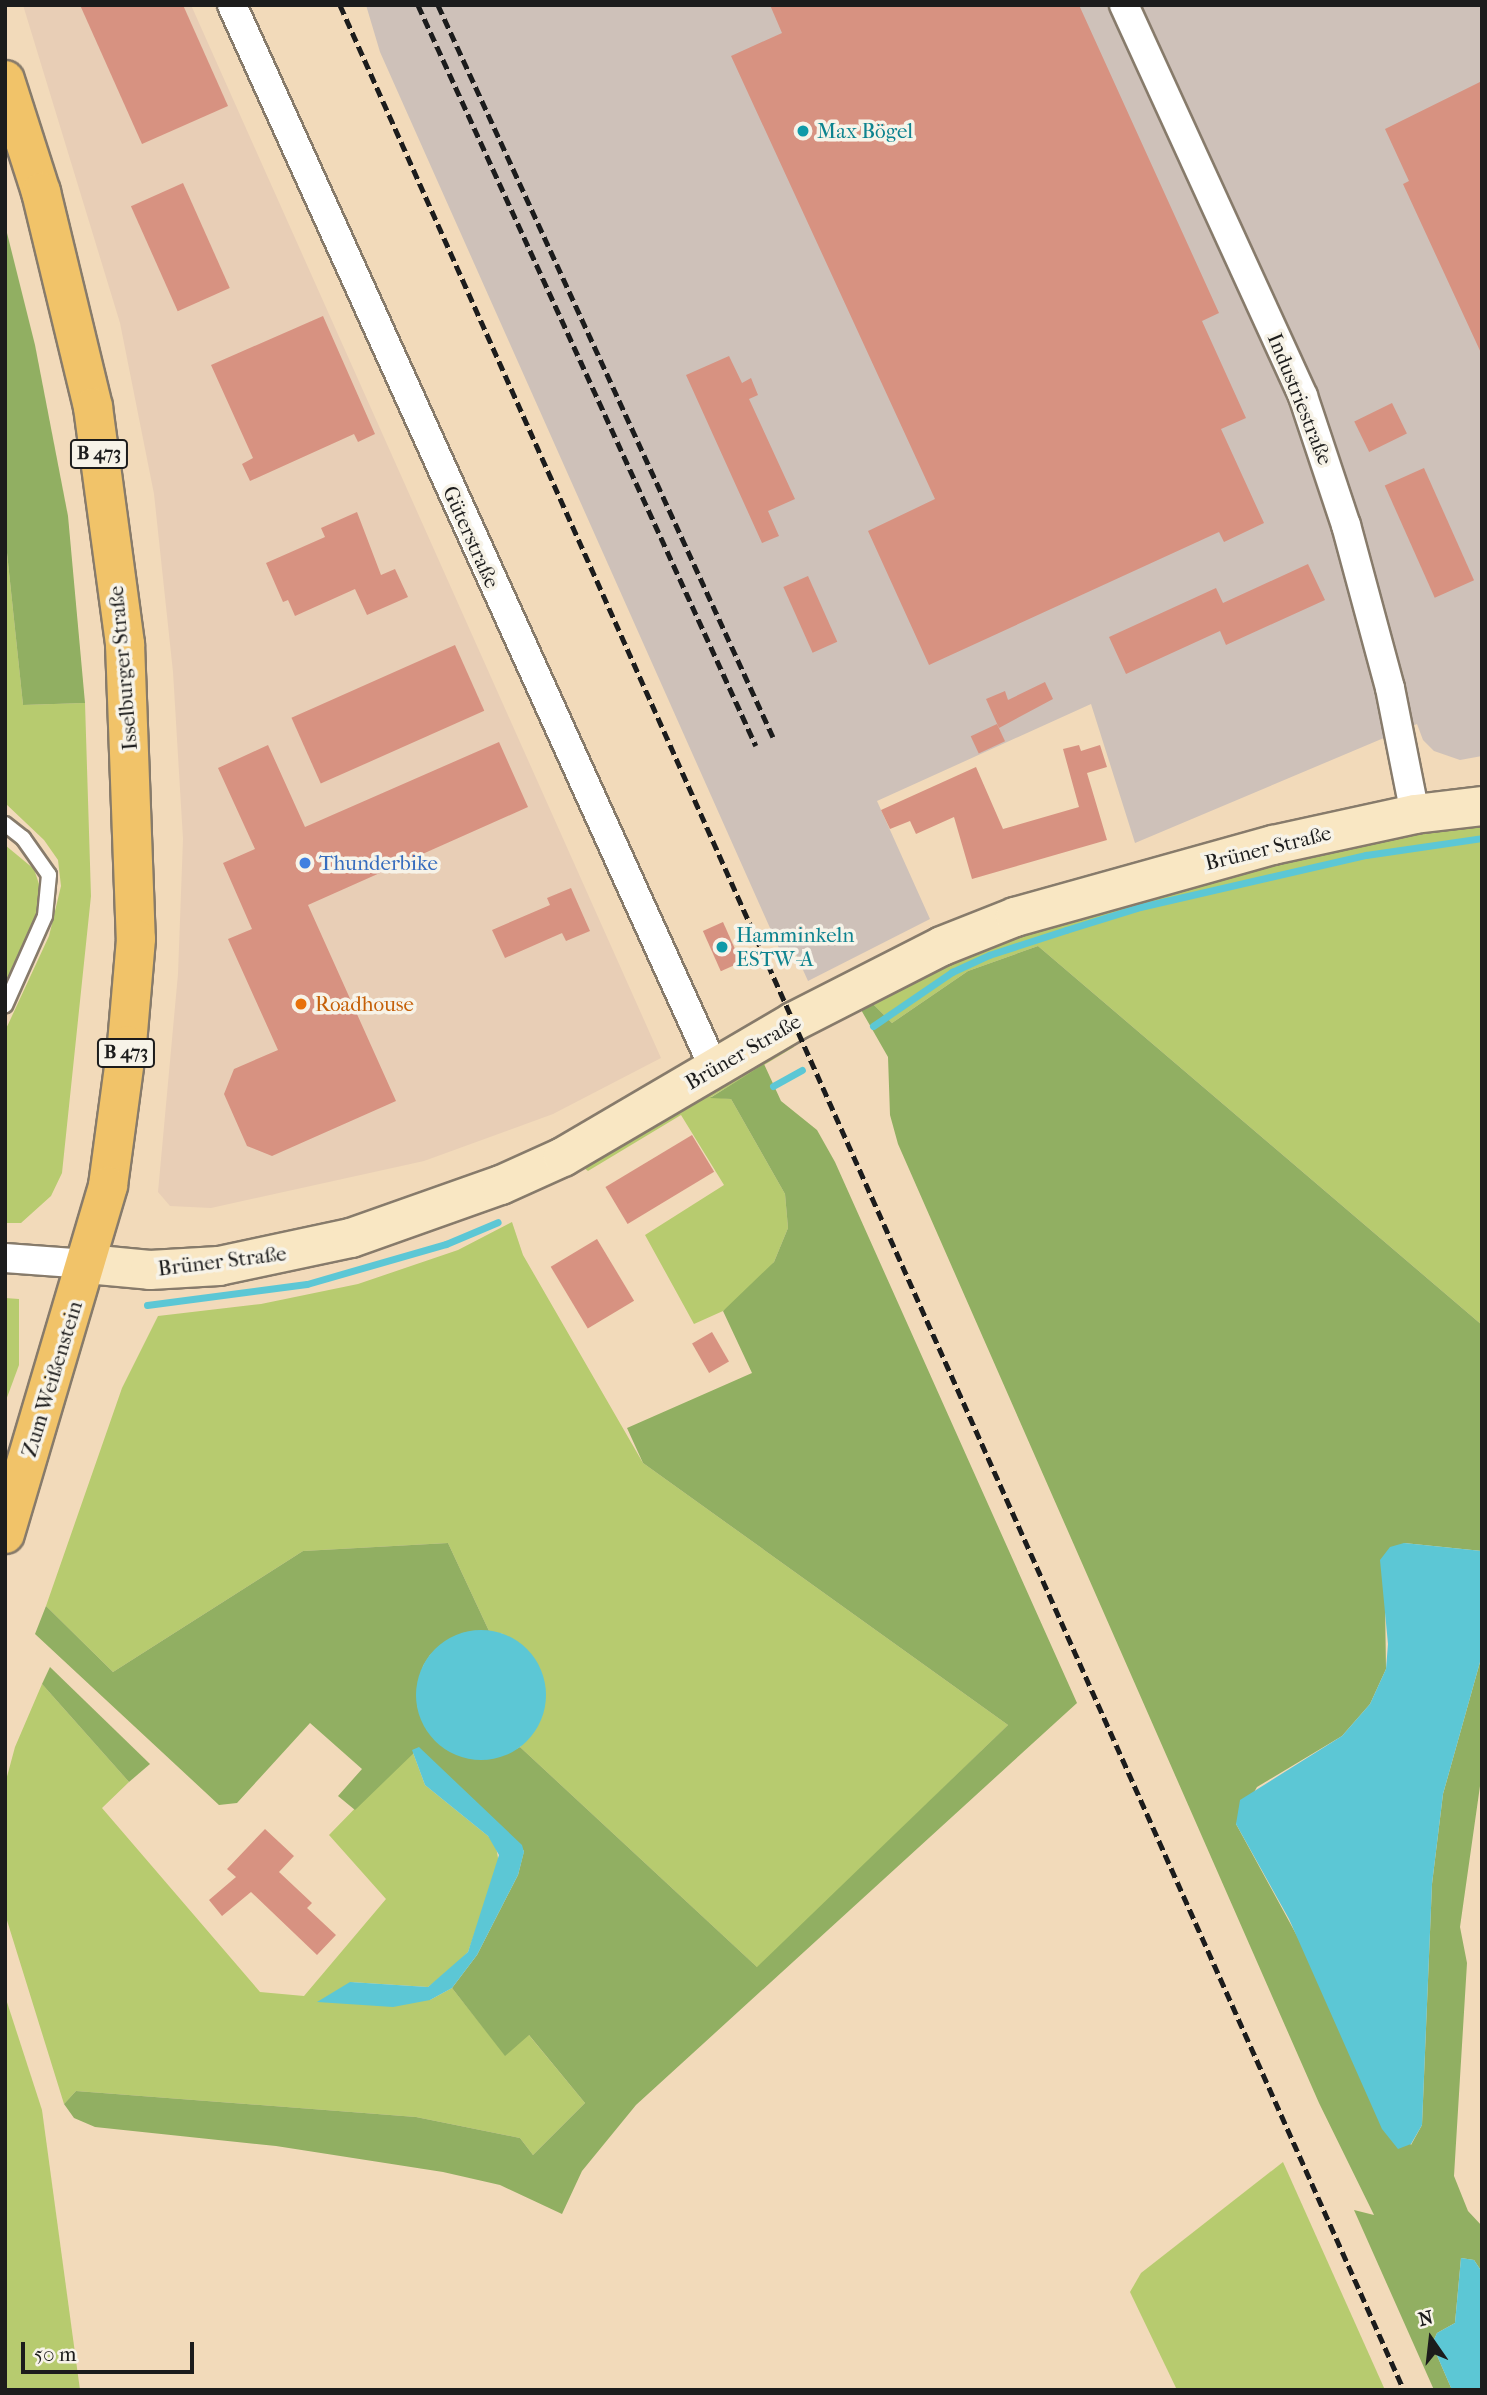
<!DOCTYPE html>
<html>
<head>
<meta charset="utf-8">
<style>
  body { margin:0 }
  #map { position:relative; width:1487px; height:2395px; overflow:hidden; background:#f2daba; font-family:"IM FELL French Canon",serif }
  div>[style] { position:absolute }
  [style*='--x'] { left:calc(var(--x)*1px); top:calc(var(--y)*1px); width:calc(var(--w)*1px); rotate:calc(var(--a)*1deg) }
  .built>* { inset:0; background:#e8ceb6 }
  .industrial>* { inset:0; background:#cec1b9 }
  .green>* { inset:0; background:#b7cb6f }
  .forest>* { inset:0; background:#91af62 }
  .water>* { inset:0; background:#5cc7d5 }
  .round { border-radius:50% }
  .stream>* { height:7px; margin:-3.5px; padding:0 3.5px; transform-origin:3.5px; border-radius:3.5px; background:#5cc7d5 }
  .building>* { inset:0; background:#d79281; transform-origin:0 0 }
  .roads { filter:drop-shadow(2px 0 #877b6b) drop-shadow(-2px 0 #877b6b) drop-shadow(0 2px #877b6b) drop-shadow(0 -2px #877b6b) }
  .service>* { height:14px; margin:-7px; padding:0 7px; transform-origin:7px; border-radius:7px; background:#fff }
  .minor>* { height:28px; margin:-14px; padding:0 14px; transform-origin:14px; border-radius:14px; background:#fff }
  .secondary>* { height:38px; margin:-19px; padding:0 19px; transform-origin:19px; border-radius:19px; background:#f9e7c3 }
  .primary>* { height:38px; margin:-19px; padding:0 19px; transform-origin:19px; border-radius:19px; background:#f1c369 }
  .rail>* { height:5px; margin-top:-2.5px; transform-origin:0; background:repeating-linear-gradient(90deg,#1c1c1c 0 10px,transparent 0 15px) }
  .dots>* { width:19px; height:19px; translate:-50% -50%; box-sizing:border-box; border:4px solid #f7f3e8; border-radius:50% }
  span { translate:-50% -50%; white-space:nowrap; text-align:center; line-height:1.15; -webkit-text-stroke:7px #f7f3e8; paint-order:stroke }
  .shield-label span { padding:2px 5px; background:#f7f3e8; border:2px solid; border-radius:5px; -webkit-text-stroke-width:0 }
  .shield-label { font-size:19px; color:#1c1c1c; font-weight:700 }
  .culture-label { font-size:21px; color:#0d838f }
  .left { translate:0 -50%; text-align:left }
  .street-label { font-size:21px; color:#1c1c1c }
  .shop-label { font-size:21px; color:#366cbe }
  .food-label { font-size:21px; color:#c56008 }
  .frame { position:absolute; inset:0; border:7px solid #1c1c1c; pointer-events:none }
  .north { position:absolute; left:1396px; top:2304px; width:70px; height:70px; -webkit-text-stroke:5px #f7f3e8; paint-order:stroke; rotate:346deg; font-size:19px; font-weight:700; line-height:28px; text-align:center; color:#1c1c1c }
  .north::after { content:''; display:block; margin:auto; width:24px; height:32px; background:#1c1c1c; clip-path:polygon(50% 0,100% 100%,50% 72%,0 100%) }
  .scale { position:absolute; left:21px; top:2342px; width:173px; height:32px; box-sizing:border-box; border:4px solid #1c1c1c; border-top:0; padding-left:9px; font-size:21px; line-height:24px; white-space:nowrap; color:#1c1c1c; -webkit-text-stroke:5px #f7f3e8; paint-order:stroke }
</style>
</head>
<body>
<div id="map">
  <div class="built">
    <i style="clip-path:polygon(23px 5px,191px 5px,661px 1058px,553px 1114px,424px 1161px,211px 1208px,170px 1206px,158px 1192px,178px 974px,183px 839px,173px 672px,154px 494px,120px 323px)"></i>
  </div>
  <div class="industrial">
    <i style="clip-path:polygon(366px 5px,1482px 5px,1482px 756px,1460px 760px,1434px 751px,1423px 740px,1417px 724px,1135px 843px,1091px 704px,877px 801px,930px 919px,808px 981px,794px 950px,782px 955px,380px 52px)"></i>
  </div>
  <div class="green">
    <i style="clip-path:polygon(5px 534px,23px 705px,85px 703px,91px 896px,62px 1173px,51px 1196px,21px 1223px,5px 1223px,5px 1031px,49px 936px,61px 886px,58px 860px,44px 840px,5px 803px)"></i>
    <i style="clip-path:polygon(1482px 823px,1482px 1325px,1038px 946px,968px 971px,892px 1023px,871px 1002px,994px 938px,1162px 889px,1350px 847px)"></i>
    <i style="clip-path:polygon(5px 845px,34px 869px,40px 887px,38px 914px,5px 986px)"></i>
    <i style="clip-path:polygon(790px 1039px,794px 1047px,711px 1097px,731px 1099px,785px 1194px,788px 1228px,774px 1262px,750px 1291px,723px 1311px,694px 1324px,645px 1235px,724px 1185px,681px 1115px,588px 1171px,580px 1165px)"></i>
    <i style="clip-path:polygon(512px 1222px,523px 1255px,643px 1463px,1008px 1725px,758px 1968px,520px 1747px,543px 1713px,503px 1634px,489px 1631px,448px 1543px,303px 1551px,113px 1672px,46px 1606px,122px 1388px,158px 1316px,261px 1304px,358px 1284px,458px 1250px)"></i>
    <i style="clip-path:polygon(5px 1298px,19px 1299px,19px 1365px,5px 1403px)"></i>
    <i style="clip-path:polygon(42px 1684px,129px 1782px,102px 1808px,260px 1992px,304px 1996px,386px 1899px,329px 1835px,412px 1750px,425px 1785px,488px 1836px,496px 1846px,499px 1864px,468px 1952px,449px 1971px,428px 1987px,350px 1982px,430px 2000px,452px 1988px,505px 2055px,528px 2034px,585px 2103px,533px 2155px,520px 2138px,416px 2117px,76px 2091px,64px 2104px,5px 1914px,5px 1784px,15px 1747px)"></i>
    <i style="clip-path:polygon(5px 1996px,42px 2110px,80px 2390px,5px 2390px)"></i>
    <i style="clip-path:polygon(1283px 2162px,1385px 2390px,1177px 2390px,1130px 2292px,1141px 2273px)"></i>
  </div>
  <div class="forest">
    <i style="clip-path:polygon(5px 225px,35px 345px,68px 516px,85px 703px,23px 705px,5px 534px)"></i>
    <i style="clip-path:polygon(1038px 946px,1482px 1325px,1482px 1551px,1404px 1543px,1385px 1603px,1386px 1669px,1370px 1704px,1342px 1736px,1257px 1787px,1236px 1824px,1411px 2145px,1422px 2125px,1432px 1884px,1443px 1794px,1482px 1655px,1482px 1772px,1460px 1927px,1467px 1963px,1454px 2176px,1468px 2211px,1482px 2226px,1482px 2272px,1474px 2260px,1461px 2258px,1455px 2323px,1437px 2333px,1432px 2344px,1452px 2390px,1434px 2390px,1354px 2210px,1374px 2215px,1319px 2103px,898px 1144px,890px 1115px,888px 1057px,860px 1008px,871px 1002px,892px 1023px,968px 971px)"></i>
    <i style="clip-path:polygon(764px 1064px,781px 1101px,817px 1130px,835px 1162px,1077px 1703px,636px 2105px,582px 2171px,562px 2214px,500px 2185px,443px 2172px,276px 2146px,95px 2127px,74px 2118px,64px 2104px,76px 2091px,416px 2117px,520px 2138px,533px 2155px,585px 2103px,529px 2035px,505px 2056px,452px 1988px,477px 1955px,518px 1875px,524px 1851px,419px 1748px,355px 1810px,338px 1796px,362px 1769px,310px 1723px,237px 1803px,219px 1805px,35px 1634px,46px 1606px,113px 1672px,303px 1551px,448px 1543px,489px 1631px,463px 1633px,430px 1655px,423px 1666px,417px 1705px,427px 1730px,508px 1753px,520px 1747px,757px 1967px,1008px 1725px,643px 1463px,627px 1428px,752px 1373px,723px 1311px,774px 1262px,788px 1228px,785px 1194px,731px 1099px,710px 1098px)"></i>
    <i style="clip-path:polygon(50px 1667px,150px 1764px,129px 1782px,42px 1684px)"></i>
  </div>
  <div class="water">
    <i style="clip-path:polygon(1404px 1543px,1482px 1551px,1482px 1655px,1443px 1794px,1432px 1884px,1422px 2125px,1411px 2144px,1398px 2149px,1382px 2129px,1289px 1919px,1236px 1824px,1240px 1800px,1342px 1736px,1370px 1704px,1386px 1669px,1388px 1644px,1380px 1560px,1390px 1547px)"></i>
    <i class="round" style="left:416px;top:1630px;width:130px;height:130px"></i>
    <i style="clip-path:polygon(419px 1747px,522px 1845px,524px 1852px,518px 1875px,477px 1955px,452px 1988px,430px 2000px,393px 2007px,317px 2002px,350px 1982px,428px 1987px,468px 1952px,499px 1855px,488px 1836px,425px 1785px,412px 1750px)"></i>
    <i style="clip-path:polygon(1461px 2258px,1474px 2260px,1482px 2272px,1482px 2390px,1452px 2390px,1432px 2344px,1437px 2333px,1455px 2323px)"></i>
  </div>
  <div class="stream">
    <i style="--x:873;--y:1026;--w:96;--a:-34.4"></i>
    <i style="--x:952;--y:972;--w:41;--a:-24.7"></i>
    <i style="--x:989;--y:955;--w:81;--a:-18"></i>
    <i style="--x:1066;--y:930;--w:77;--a:-17.3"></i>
    <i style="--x:1140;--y:907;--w:232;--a:-13"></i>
    <i style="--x:1366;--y:855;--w:117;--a:-8.3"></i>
    <i style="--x:773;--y:1086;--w:33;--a:-29"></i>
    <i style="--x:147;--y:1305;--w:161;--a:-7.5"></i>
    <i style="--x:307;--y:1284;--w:145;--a:-16.1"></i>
    <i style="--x:446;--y:1244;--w:56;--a:-22.9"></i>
  </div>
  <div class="building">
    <i style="clip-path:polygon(80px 5px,183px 5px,228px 106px,142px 144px)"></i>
    <i style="clip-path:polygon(770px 5px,1079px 5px,1219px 313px,1202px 321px,1246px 418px,1221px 429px,1264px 523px,1224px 542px,1219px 532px,929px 665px,868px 531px,935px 499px,731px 56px,782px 33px)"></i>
    <i style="clip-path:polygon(1482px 81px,1482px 355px,1403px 184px,1409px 181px,1385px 129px)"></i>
    <i style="left:183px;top:183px;width:115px;height:57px;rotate:66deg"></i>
    <i style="clip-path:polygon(323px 316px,375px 434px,358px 442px,354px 434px,250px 481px,242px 464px,253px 458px,211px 365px)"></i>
    <i style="clip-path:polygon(729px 356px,742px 383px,751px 378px,758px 395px,749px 399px,795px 499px,768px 511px,779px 536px,762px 543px,686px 375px)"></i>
    <i style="left:1392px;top:403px;width:34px;height:42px;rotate:64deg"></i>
    <i style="left:1424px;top:468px;width:123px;height:43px;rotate:66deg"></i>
    <i style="clip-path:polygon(357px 512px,381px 575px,395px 569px,408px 597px,367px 615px,355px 589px,295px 616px,288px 600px,283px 602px,266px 563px,325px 537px,321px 528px)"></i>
    <i style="clip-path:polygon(1308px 564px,1325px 600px,1226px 645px,1220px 631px,1126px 674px,1109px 637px,1216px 588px,1223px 603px)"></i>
    <i style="left:808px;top:576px;width:72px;height:27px;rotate:66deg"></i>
    <i style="left:455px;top:645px;width:72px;height:179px;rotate:66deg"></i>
    <i style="clip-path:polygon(1045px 682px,1053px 699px,999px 728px,986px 699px,1005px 691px,1008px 700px)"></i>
    <i style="left:997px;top:724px;width:19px;height:29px;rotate:65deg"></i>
    <i style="clip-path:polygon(499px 742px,528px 807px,308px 905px,396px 1101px,272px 1156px,247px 1146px,224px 1094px,234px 1069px,278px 1050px,228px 939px,252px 929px,223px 863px,255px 849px,218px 768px,268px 745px,305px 827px)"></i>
    <i style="clip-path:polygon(1079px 745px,1081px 751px,1100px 745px,1107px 767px,1087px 773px,1107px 840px,972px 879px,954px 817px,916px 834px,910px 821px,890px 829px,881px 810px,976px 767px,1003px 829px,1079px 807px,1063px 749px)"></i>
    <i style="clip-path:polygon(571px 888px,590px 931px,566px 941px,562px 933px,505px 958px,492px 930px,550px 905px,547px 898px)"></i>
    <i style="left:723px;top:922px;width:44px;height:22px;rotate:66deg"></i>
    <i style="left:692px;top:1135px;width:43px;height:101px;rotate:59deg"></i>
    <i style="left:597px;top:1239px;width:72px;height:54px;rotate:59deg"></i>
    <i style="left:712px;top:1332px;width:34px;height:23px;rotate:60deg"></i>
    <i style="clip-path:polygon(265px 1829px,294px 1856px,279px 1872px,312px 1903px,307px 1908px,336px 1935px,317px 1955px,251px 1892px,222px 1916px,209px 1900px,236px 1877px,227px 1869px)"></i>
  </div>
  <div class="roads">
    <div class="service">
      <i style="--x:5;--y:824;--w:23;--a:38"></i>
      <i style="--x:23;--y:838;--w:45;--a:54.9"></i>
      <i style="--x:49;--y:875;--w:41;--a:95.6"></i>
      <i style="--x:45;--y:916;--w:98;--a:114"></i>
    </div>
    <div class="minor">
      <i style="--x:232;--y:5;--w:1167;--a:65.61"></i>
      <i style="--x:1124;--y:5;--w:430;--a:65.4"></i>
      <i style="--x:1303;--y:396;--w:136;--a:71.6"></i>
      <i style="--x:1346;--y:525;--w:169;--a:74.9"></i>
      <i style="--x:1390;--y:688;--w:128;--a:78.8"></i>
      <i style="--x:5;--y:1258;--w:82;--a:4.2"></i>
    </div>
    <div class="secondary">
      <i style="--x:87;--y:1264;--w:63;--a:5.4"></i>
      <i style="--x:150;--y:1270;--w:69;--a:-3.3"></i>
      <i style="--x:219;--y:1266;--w:135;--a:-12"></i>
      <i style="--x:351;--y:1238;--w:159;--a:-19.5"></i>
      <i style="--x:501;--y:1185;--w:68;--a:-24.3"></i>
      <i style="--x:563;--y:1157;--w:267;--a:-30.4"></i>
      <i style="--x:793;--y:1022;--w:167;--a:-27"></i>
      <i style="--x:942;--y:946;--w:79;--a:-21.7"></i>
      <i style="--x:1015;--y:917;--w:268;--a:-15.6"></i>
      <i style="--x:1273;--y:845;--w:145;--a:-12.3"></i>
      <i style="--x:1415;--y:814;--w:67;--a:-6.8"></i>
    </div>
    <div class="primary">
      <i style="--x:5;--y:80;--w:118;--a:72.2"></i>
      <i style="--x:41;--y:192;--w:221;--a:76.4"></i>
      <i style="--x:93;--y:407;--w:239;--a:82.3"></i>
      <i style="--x:125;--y:644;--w:295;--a:87.9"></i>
      <i style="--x:136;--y:939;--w:106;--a:94.9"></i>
      <i style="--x:127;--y:1045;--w:142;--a:97.7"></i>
      <i style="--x:108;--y:1186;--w:363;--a:106.5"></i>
    </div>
  </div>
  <div class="rail">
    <i style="--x:340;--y:5;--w:2612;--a:65.96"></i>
    <i style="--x:418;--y:5;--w:814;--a:65.48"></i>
    <i style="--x:438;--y:5;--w:805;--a:65.41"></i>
  </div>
  <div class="dots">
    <i style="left:803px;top:131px;background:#0f9aa8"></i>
    <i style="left:305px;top:863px;background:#3f7fe0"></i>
    <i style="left:722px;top:947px;background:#0f9aa8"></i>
    <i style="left:301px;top:1004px;background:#e8710a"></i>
  </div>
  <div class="shield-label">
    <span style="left:99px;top:454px">B 473</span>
    <span style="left:126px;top:1053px">B 473</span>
  </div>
  <div class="culture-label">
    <span class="left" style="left:817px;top:131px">Max Bögel</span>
    <span class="left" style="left:736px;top:947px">Hamminkeln<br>ESTW-A</span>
  </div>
  <div class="street-label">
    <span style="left:1300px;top:399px;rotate:68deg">Industriestraße</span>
    <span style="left:471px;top:537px;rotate:66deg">Güterstraße</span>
    <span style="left:123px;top:668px;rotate:-95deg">Isselburger Straße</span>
    <span style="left:1268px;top:848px;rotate:-14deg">Brüner Straße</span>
    <span style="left:743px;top:1052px;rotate:-30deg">Brüner Straße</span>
    <span style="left:222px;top:1261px;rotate:-7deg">Brüner Straße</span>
    <span style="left:52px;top:1379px;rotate:-73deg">Zum Weißenstein</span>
  </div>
  <div class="shop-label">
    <span class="left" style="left:319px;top:863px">Thunderbike</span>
  </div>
  <div class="food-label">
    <span class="left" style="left:315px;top:1004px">Roadhouse</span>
  </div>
  <div class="frame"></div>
  <div class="north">N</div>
  <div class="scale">50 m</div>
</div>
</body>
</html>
